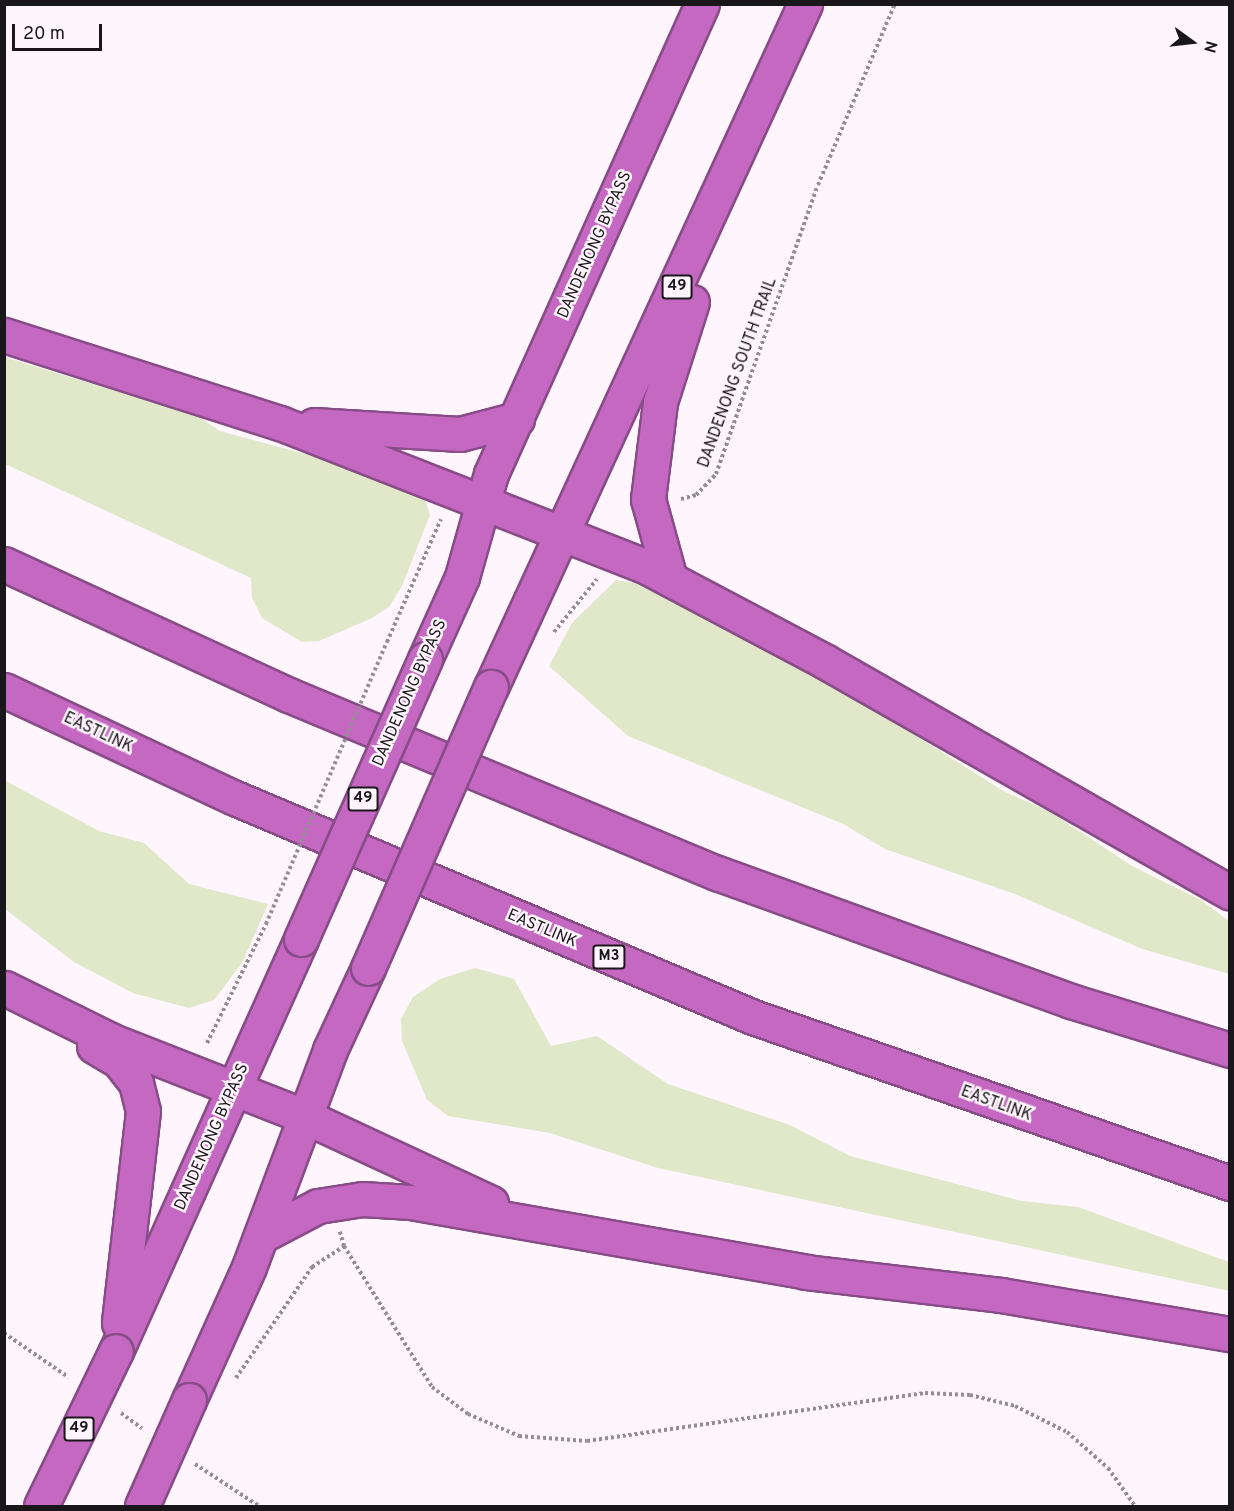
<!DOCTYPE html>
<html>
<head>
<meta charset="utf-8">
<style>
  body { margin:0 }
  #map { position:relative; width:1234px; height:1511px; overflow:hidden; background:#fef5fd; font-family:Overpass,sans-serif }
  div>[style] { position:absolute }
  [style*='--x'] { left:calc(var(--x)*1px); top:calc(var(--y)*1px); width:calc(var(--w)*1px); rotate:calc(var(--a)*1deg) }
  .green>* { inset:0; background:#e0e8c9 }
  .pier>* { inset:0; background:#fef5fd }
  .path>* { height:4px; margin-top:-2px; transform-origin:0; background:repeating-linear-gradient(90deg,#948e94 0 3px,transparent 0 6px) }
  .roads { filter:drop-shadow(2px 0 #884c87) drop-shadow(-2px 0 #884c87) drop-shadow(0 2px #884c87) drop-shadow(0 -2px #884c87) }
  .highway>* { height:33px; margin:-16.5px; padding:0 16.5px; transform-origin:16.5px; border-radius:16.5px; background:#c468c2 }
  .path-bridge>* { height:4px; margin-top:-2px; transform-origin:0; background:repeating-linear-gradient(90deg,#948e94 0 3px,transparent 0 6px) }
  .bridges { filter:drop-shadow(2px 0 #884c87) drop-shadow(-2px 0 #884c87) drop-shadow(0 2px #884c87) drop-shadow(0 -2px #884c87) }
  .highway-bridge>* { height:33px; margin:-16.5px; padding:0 16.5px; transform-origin:16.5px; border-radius:16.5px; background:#c468c2 }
  span { translate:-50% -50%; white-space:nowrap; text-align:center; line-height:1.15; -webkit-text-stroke:5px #fef5fd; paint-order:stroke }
  .shield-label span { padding:2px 4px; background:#fef5fd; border:2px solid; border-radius:4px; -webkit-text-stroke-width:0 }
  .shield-label { font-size:15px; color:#1a171a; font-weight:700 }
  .street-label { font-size:16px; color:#1a171a }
  .frame { position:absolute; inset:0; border:6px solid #1a171a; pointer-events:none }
  .north { position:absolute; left:1162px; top:12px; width:60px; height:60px; -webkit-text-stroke:4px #fef5fd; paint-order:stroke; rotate:105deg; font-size:16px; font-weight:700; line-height:24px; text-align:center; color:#1a171a }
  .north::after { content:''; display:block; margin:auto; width:21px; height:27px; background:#1a171a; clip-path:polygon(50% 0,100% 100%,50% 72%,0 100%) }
  .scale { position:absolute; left:12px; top:24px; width:90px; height:27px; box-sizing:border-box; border:3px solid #1a171a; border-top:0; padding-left:8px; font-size:18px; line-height:21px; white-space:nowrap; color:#1a171a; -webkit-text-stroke:4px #fef5fd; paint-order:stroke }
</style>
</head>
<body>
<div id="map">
  <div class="green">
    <i style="clip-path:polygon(4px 357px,132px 396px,173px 400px,220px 431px,305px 454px,341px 455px,424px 496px,430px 515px,402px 586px,389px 607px,370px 619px,319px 641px,302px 642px,262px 618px,252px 598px,251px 578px,5px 464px)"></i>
    <i style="clip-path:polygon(616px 580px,657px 587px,804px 665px,1005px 792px,1049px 811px,1132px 866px,1201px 900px,1229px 921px,1229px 974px,1142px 949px,1015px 894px,885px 849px,843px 824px,628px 736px,549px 666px,572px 623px)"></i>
    <i style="clip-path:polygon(4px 780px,99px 831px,144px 843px,189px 884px,268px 904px,242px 963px,214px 1000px,189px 1008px,133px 993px,74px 962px,5px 909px)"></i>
    <i style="clip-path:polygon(475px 968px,514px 979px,551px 1046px,597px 1036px,668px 1084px,790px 1125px,850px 1156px,1022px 1201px,1078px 1207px,1229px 1262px,1229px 1291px,658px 1168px,550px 1133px,448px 1116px,427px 1100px,402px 1041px,401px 1019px,413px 997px,440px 979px)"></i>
  </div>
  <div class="pier">
    <i style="clip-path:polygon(30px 1398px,188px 1494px,183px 1506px,5px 1506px,5px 1455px)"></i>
  </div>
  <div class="path">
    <i style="--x:681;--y:499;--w:16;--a:-15"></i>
    <i style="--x:696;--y:495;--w:29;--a:-46"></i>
    <i style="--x:716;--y:474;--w:306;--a:-70.6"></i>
    <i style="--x:818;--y:185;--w:197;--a:-67"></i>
    <i style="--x:554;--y:632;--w:68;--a:-50.9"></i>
    <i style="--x:387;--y:642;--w:134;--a:-66.3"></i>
    <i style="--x:207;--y:1043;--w:133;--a:-63.6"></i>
    <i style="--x:344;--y:1246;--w:166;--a:58"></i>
    <i style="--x:432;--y:1387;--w:45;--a:36.9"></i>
    <i style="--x:468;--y:1414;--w:56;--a:23.3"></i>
    <i style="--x:519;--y:1436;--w:68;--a:4.2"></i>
    <i style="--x:587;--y:1441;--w:341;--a:-8.1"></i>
    <i style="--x:925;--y:1393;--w:45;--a:2.5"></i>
    <i style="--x:970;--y:1395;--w:46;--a:13.7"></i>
    <i style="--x:1015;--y:1406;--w:58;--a:26.6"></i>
    <i style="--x:1067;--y:1432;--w:55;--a:41.3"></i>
    <i style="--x:1108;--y:1468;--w:47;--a:54.6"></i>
    <i style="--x:4;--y:1333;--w:78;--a:34.5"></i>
    <i style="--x:236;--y:1378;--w:135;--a:-55.6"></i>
    <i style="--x:312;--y:1267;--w:38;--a:-33"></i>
    <i style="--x:344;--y:1246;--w:15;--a:-106"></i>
    <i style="--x:121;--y:1413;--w:26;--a:36"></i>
    <i style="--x:195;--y:1464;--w:77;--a:33.3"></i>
  </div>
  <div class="roads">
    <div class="highway">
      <i style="--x:4;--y:335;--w:290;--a:17.7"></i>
      <i style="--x:280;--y:423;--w:390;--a:21.4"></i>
      <i style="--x:643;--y:565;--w:207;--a:27.9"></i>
      <i style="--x:826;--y:662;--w:465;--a:29.7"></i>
      <i style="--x:314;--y:425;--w:146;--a:3.5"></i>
      <i style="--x:460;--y:434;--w:59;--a:-14.7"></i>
      <i style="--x:4;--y:564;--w:314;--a:24.7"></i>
      <i style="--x:289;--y:695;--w:464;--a:22.6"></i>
      <i style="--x:717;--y:873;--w:376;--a:19.9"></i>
      <i style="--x:1071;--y:1001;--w:166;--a:17.1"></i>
      <i style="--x:670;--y:579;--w:83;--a:-105.4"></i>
      <i style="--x:648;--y:499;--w:98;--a:-82.9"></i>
      <i style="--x:660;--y:402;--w:105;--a:-72.3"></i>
      <i style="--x:425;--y:659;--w:90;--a:-65.7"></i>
      <i style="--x:462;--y:577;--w:107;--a:-74.3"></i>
      <i style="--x:491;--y:474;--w:515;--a:-65.82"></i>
      <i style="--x:491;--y:687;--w:752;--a:-65.31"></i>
      <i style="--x:4;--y:690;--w:255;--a:25.1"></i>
      <i style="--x:235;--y:798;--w:562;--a:22.92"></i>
      <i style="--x:753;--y:1017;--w:505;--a:19.19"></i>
      <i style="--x:5;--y:988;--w:117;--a:26.3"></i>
      <i style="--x:110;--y:1040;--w:211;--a:21.4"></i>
      <i style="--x:306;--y:1117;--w:204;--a:24.9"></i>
      <i style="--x:94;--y:1046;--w:29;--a:31"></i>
      <i style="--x:119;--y:1061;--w:28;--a:52"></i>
      <i style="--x:136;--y:1083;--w:29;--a:76"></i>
      <i style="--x:143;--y:1111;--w:213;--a:96.5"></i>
      <i style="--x:261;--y:1236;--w:64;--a:-27.8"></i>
      <i style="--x:318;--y:1206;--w:45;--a:-9"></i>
      <i style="--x:362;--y:1199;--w:49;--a:3.5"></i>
      <i style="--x:411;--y:1202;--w:401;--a:10"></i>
      <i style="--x:806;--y:1272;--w:196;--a:6.7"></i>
      <i style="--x:1001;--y:1295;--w:232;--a:9.7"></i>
      <i style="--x:116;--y:1351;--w:452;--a:-65.8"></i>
      <i style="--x:189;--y:1400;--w:146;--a:-65.7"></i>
      <i style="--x:249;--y:1267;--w:232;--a:-69.5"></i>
      <i style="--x:330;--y:1050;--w:90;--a:-65.1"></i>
    </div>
  </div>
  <div class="path-bridge">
    <i style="--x:266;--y:924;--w:307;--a:-66.8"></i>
  </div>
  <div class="bridges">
    <div class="highway-bridge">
      <i style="--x:301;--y:939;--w:306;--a:-66.1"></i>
      <i style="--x:368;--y:968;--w:307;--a:-66.4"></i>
      <i style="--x:41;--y:1506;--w:172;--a:-64.2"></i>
      <i style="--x:142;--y:1506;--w:116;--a:-66.1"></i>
    </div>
  </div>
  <div class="shield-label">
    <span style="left:677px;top:287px">49</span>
    <span style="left:363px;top:799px">49</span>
    <span style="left:609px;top:957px">M3</span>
    <span style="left:79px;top:1429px">49</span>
  </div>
  <div class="street-label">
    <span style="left:595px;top:245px;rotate:-66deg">DANDENONG BYPASS</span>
    <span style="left:738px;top:373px;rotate:-70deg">DANDENONG SOUTH TRAIL</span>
    <span style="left:410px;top:693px;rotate:-66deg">DANDENONG BYPASS</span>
    <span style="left:98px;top:733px;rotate:25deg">EASTLINK</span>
    <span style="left:542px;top:929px;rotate:23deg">EASTLINK</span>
    <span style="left:996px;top:1104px;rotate:20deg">EASTLINK</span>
    <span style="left:212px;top:1137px;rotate:-66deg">DANDENONG BYPASS</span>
  </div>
  <div class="frame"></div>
  <div class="north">N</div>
  <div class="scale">20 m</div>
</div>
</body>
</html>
